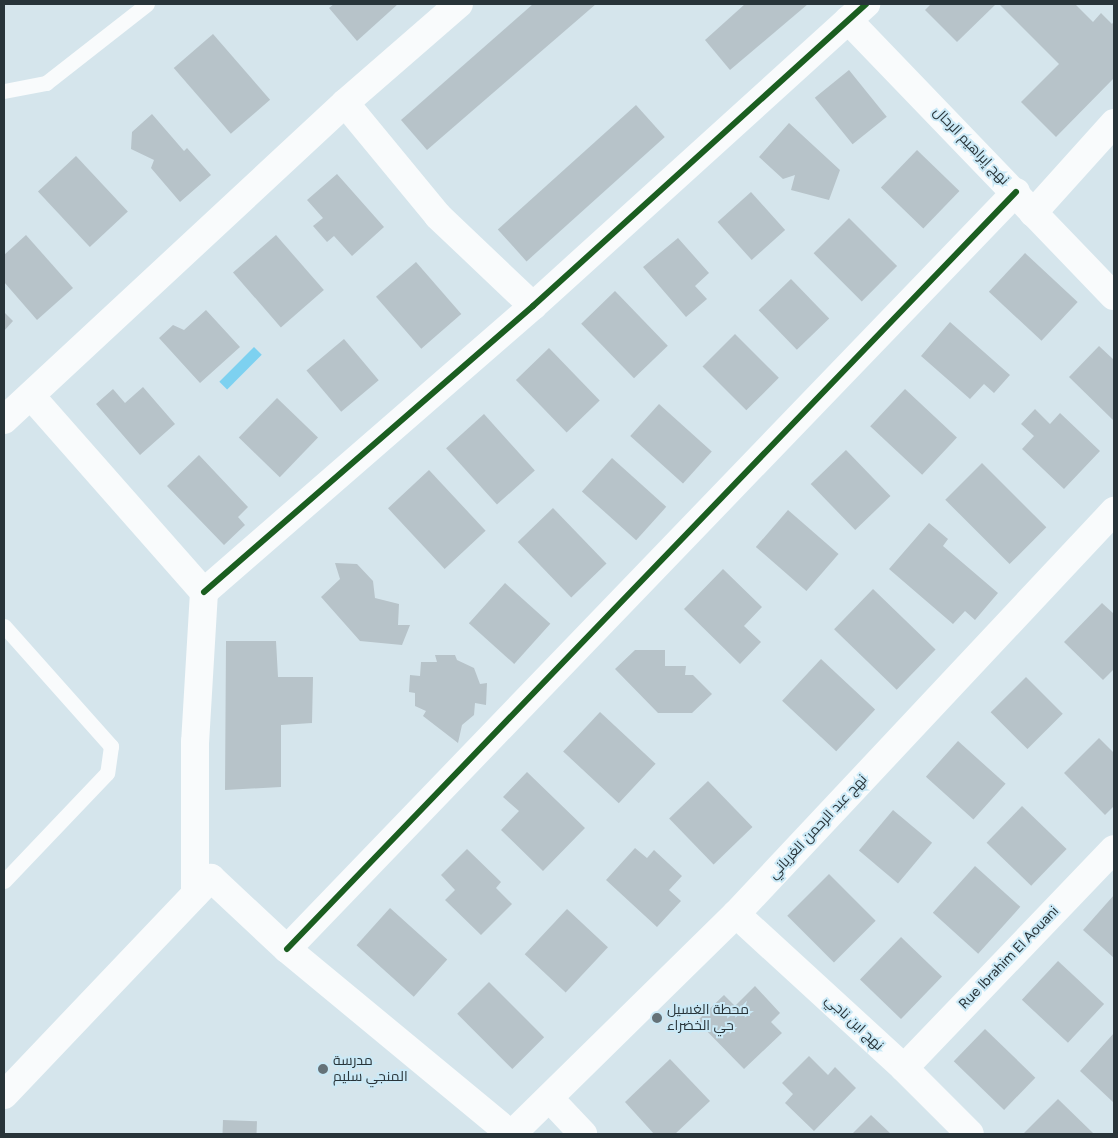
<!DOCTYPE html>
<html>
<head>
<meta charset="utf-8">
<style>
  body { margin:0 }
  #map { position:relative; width:1118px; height:1138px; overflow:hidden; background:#d5e5ec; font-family:Figtree,Cairo,sans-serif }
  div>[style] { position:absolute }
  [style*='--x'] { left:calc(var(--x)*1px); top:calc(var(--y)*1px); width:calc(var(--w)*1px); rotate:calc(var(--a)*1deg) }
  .water>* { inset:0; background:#7dd1f0; transform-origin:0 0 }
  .building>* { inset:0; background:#b7c3c9; transform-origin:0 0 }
  .service>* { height:15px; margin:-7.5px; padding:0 7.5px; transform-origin:7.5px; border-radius:7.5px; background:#f9fbfc }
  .minor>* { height:28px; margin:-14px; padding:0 14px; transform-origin:14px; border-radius:14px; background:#f9fbfc }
  .tertiary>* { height:28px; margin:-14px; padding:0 14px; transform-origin:14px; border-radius:14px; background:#f9fbfc }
  .cycleway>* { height:6px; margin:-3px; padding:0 3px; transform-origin:3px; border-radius:3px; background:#1b5e20 }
  .dots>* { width:14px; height:14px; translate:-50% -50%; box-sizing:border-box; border:2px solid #cbe9f6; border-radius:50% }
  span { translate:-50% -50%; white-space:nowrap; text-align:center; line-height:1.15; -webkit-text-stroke:4px #cbe9f6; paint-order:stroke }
  .street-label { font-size:14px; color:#283439 }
  .poi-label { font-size:14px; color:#283439 }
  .left { translate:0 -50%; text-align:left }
  .frame { position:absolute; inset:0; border:5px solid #283439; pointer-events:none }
</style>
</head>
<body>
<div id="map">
  <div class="water">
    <i style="left:254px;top:347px;width:11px;height:49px;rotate:45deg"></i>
  </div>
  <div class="building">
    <i style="clip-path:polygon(334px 4px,398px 4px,357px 41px,329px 8px)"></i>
    <i style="clip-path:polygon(533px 4px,596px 4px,427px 150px,401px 120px)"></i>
    <i style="clip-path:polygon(745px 4px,808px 4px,730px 70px,705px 40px)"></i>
    <i style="clip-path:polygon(931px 4px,996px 4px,957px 42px,925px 10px)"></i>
    <i style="clip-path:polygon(999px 4px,1075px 4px,1093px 22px,1101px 13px,1112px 24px,1114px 21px,1114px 78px,1056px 137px,1021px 102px,1059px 64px)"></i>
    <i style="left:213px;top:34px;width:87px;height:52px;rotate:49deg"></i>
    <i style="left:849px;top:70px;width:60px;height:44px;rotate:51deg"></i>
    <i style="left:636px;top:105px;width:43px;height:186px;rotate:48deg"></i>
    <i style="clip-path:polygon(152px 114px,184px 151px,187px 148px,211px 175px,180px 202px,151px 168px,154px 160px,131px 149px,132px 132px)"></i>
    <i style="clip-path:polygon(789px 123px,840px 170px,829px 200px,791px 190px,795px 175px,783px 179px,759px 157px)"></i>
    <i style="left:917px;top:150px;width:59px;height:52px;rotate:44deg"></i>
    <i style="left:76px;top:156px;width:76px;height:52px;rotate:47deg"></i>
    <i style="clip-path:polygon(337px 174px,384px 227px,352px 256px,334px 236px,327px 242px,313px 226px,323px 218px,307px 200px)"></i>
    <i style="left:751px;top:192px;width:51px;height:45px;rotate:48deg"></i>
    <i style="left:849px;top:218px;width:68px;height:50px;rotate:45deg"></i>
    <i style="clip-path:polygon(26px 235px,73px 288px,37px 320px,4px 282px,4px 255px)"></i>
    <i style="left:276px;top:235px;width:73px;height:57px;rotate:49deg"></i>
    <i style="clip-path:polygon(678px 238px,709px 273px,695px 286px,707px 299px,686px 317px,643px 267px)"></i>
    <i style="left:1025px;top:253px;width:72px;height:53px;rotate:43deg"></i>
    <i style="left:416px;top:262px;width:69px;height:53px;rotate:49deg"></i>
    <i style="left:791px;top:279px;width:55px;height:45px;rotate:46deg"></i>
    <i style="left:615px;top:291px;width:76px;height:47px;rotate:46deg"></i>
    <i style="clip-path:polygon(206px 310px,240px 347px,200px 383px,159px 338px,173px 325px,184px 330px)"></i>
    <i style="clip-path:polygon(4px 312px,13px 321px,4px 331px)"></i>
    <i style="clip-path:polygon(950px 322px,1010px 375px,994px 393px,984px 384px,970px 399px,921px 356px)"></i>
    <i style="left:735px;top:334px;width:62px;height:46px;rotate:45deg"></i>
    <i style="left:344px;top:339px;width:54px;height:49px;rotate:50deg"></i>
    <i style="clip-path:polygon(1099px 346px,1114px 360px,1114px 421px,1069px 377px)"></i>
    <i style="left:549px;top:348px;width:73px;height:46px;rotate:46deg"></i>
    <i style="clip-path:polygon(143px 387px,175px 424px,140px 455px,96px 404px,113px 389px,125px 403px)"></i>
    <i style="left:905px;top:389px;width:71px;height:51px;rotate:43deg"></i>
    <i style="left:277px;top:398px;width:57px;height:55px;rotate:44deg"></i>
    <i style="left:659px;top:404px;width:71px;height:43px;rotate:42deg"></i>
    <i style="clip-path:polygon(1035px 409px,1050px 424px,1060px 413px,1100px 451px,1064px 489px,1022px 449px,1034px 436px,1021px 424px)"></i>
    <i style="left:484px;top:414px;width:76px;height:51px;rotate:48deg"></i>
    <i style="left:846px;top:450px;width:64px;height:49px;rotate:46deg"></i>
    <i style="clip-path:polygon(199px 455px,248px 507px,238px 517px,245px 525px,224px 545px,167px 486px)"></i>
    <i style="left:612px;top:458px;width:73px;height:45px;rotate:42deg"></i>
    <i style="left:982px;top:463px;width:91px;height:52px;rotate:45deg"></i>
    <i style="left:429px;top:470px;width:83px;height:56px;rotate:47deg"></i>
    <i style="left:553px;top:508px;width:77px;height:49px;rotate:46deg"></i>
    <i style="left:788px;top:510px;width:67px;height:49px;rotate:41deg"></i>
    <i style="clip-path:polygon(929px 523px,948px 539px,943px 546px,998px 593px,975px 620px,965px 611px,953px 624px,889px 569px)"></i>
    <i style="clip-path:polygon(335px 563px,357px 564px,373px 581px,375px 598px,399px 604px,398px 625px,410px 625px,402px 645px,360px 641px,321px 597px,340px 579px)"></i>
    <i style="clip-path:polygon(723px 569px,762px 607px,744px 626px,761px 642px,740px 664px,684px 609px)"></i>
    <i style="left:505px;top:583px;width:61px;height:54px;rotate:42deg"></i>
    <i style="left:873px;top:589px;width:87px;height:56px;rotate:44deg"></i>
    <i style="clip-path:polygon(1102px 603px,1114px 614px,1114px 669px,1103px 680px,1064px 642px)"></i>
    <i style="clip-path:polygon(226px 641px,276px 641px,278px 677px,313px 677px,312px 723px,281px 725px,281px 787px,225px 790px)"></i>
    <i style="clip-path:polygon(635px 650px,665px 650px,665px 666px,686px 666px,685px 675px,693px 675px,712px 694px,692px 713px,658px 713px,615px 669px)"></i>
    <i style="clip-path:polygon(435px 655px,455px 655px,457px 660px,474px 668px,480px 684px,487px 683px,486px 705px,475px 703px,474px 715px,462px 725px,458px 743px,423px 716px,426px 711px,415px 706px,415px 693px,409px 692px,410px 675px,420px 676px,421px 662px,437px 662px)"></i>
    <i style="left:821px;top:659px;width:74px;height:57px;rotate:43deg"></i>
    <i style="left:1026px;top:677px;width:52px;height:50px;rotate:45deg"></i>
    <i style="left:600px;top:712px;width:76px;height:54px;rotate:43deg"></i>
    <i style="clip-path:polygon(1099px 738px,1114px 753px,1114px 806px,1105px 815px,1064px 773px)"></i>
    <i style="left:958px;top:741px;width:64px;height:48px;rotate:42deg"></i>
    <i style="clip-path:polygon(527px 772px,585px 828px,543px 871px,501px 830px,519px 811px,503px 797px)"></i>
    <i style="left:708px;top:781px;width:64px;height:54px;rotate:46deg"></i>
    <i style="left:1022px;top:806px;width:62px;height:51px;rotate:44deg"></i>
    <i style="left:893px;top:810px;width:51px;height:53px;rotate:40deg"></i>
    <i style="clip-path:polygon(635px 848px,647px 858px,654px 850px,682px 876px,669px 890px,681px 901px,657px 927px,606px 880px)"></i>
    <i style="clip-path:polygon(467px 849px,501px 882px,496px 888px,512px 904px,481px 935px,445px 900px,455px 890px,441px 875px)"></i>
    <i style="left:975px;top:866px;width:61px;height:63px;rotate:42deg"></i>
    <i style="left:829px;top:874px;width:66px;height:59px;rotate:45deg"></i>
    <i style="clip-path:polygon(1114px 895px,1114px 958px,1083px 930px)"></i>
    <i style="left:390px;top:908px;width:77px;height:50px;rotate:42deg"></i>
    <i style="left:567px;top:909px;width:56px;height:62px;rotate:43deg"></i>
    <i style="left:901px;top:937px;width:57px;height:59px;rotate:44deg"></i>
    <i style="left:1058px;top:961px;width:63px;height:53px;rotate:43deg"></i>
    <i style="left:489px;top:982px;width:78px;height:45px;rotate:45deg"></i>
    <i style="clip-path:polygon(755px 986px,780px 1013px,771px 1022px,782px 1033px,744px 1069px,697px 1021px,724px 995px,735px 1006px)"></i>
    <i style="left:985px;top:1029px;width:70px;height:45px;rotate:44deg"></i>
    <i style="clip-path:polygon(1114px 1033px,1114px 1103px,1080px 1071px)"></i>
    <i style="clip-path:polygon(809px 1056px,828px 1075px,835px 1067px,856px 1088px,814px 1131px,785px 1103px,793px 1094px,782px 1083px)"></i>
    <i style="clip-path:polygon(670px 1059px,710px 1101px,675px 1134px,654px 1134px,625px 1102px)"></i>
    <i style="clip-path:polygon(1058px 1099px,1094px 1134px,1023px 1134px)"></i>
    <i style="clip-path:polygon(871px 1115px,891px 1134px,852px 1134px)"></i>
    <i style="left:223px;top:1120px;width:34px;height:14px;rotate:2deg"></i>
  </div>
  <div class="service">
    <i style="--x:4;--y:91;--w:43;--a:-10.8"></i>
    <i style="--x:46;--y:83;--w:128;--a:-38"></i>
    <i style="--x:4;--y:626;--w:161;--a:48.3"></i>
    <i style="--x:111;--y:746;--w:27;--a:98"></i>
    <i style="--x:107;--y:773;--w:149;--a:133.6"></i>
  </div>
  <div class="minor">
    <i style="--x:848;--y:20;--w:383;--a:46.1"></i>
    <i style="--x:345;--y:103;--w:146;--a:50.5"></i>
    <i style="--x:438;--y:216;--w:131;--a:43.5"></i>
    <i style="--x:1033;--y:213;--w:121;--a:-48"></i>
    <i style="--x:31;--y:396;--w:261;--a:48.6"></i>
    <i style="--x:204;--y:592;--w:150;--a:93.4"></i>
    <i style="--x:195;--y:742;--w:152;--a:90"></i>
    <i style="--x:4;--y:420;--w:466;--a:-42.9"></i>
    <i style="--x:345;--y:103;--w:151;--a:-41"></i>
    <i style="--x:204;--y:592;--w:436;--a:-41"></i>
    <i style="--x:533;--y:306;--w:450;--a:-42.2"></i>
    <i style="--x:736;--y:914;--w:228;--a:42.5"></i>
    <i style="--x:904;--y:1068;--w:93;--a:45"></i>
    <i style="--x:287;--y:949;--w:1051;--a:-46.08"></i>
    <i style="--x:904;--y:1068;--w:303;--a:-46.2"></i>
    <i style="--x:4;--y:1095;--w:300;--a:-46.4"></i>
    <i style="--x:211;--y:878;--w:104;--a:43.1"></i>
    <i style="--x:287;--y:949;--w:291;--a:39.6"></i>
  </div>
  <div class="tertiary">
    <i style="--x:551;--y:1100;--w:47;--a:46.7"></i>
    <i style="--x:512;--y:1134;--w:314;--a:-44.5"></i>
    <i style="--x:736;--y:914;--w:553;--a:-46.83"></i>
  </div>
  <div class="cycleway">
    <i style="--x:204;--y:592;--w:436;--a:-41"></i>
    <i style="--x:533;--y:306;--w:450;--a:-42.2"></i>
    <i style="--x:287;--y:949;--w:1051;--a:-46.08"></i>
  </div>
  <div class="dots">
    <i style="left:657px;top:1018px;background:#657278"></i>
    <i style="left:323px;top:1069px;background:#657278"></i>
  </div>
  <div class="street-label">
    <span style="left:971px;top:146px;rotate:46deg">نهج إبراهيم الرحال</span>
    <span style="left:818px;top:827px;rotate:-47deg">نهج عبد الرحمن الغرياني</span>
    <span style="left:1009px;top:958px;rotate:-46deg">Rue Ibrahim El Aouani</span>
    <span style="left:854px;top:1023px;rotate:43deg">نهج ابن ناجي</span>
  </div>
  <div class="poi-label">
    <span class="left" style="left:667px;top:1018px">محطة الغسيل<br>حي الخضراء</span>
    <span class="left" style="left:333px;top:1069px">مدرسة<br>المنجي سليم</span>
  </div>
  <div class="frame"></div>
</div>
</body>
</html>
